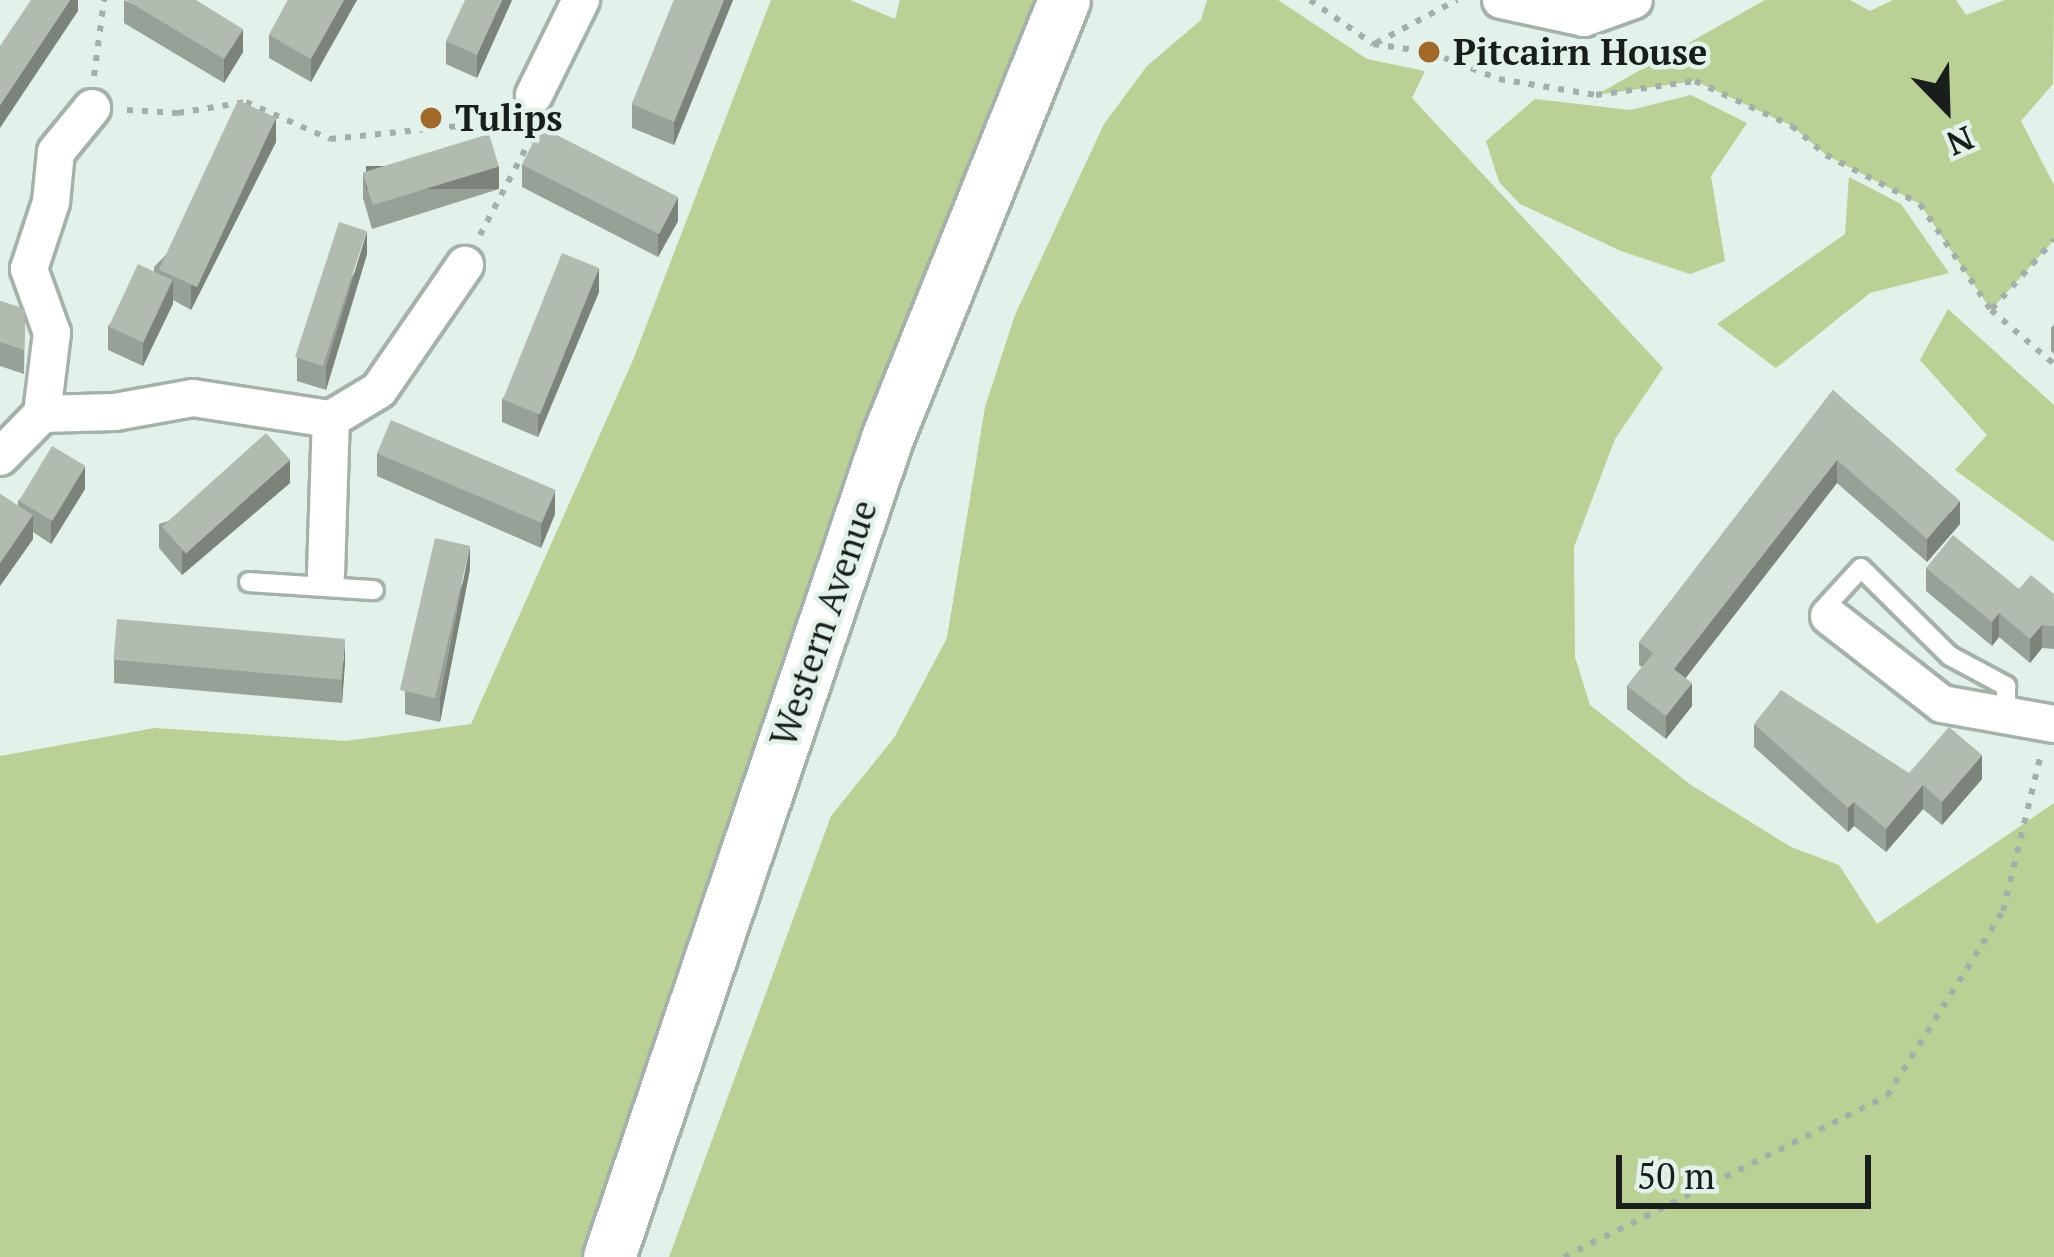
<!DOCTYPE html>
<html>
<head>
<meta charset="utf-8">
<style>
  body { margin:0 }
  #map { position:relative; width:2054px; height:1257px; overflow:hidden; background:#e2f1e9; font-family:"PT Serif",serif }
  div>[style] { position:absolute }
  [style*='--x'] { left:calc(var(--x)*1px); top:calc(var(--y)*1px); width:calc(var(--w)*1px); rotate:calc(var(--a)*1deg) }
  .green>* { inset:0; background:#bad094 }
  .path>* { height:6px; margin-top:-3px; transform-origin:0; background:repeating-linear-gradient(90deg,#a3afa9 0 6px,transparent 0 15px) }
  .roads { filter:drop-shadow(3px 0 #a4b2aa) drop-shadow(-3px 0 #a4b2aa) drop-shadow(0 3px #a4b2aa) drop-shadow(0 -3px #a4b2aa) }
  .service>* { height:18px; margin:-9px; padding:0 9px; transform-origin:9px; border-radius:9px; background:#fff }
  .minor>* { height:36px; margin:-18px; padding:0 18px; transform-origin:18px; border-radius:18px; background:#fff }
  .secondary>* { height:51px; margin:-25.5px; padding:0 25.5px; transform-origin:25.5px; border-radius:25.5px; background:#fff }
  .wall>* { inset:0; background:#98a197 }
  .shaded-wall>* { inset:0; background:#7c837b; transform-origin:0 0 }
  .building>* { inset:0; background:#b1bbb0; transform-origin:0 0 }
  .dots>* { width:33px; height:33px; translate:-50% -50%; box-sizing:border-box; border:6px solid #e2f1e9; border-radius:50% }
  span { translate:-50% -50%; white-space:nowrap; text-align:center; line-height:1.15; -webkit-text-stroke:9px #e2f1e9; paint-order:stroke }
  .poi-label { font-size:36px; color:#191e1c; font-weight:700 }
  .left { translate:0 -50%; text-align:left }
  .street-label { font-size:36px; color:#191e1c }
  .north { position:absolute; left:1886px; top:48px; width:120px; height:120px; -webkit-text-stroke:9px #e2f1e9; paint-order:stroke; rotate:157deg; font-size:33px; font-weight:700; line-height:48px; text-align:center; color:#191e1c }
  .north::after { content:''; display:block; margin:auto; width:42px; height:54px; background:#191e1c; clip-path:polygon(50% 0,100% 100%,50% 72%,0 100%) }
  .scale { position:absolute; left:1616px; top:1155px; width:255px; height:54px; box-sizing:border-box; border:6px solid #191e1c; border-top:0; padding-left:15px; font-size:36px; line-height:42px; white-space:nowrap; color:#191e1c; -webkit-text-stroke:9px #e2f1e9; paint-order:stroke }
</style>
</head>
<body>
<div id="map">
  <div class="green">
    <i style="clip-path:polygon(771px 0,850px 0,895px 19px,900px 0,1039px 0,995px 94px,705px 900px,591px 1257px,0 1257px,0 756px,155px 728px,346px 741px,471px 724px,633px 360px)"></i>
    <i style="clip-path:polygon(1207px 0,1278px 0,1367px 59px,1425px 71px,1412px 98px,1663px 368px,1615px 439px,1574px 547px,1575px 657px,1590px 705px,1691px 785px,1791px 847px,1839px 865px,1877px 924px,2054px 803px,2054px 1257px,669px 1257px,831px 816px,894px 738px,947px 638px,985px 407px,1015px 315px,1104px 124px,1147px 66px,1201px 20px)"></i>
    <i style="clip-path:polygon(1765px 0,1850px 0,1870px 11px,1893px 0,1956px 0,1966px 15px,2005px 0,2054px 0,2053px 84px,2021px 121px,2054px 185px,2054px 240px,1991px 310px,1920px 204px,1826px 155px,1792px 126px,1695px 81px,1596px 95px)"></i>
    <i style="clip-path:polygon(1691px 95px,1747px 123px,1711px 176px,1725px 261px,1690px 274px,1621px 251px,1520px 204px,1499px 182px,1486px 141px,1535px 99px,1630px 110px)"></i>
    <i style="clip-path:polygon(1849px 177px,1901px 204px,1949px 273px,1870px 293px,1776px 368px,1717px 324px,1845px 234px)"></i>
    <i style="clip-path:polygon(1948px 309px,2054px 405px,2054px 542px,1955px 470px,1987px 435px,1920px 360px)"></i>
  </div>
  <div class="path">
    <i style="--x:1310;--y:0;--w:77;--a:34.9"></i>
    <i style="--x:1373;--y:44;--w:57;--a:8.1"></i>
    <i style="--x:1429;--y:52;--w:75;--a:21.1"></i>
    <i style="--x:1499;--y:79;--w:98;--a:9.4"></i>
    <i style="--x:1596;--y:95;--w:100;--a:-8"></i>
    <i style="--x:1695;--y:81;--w:107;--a:24.9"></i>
    <i style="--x:1792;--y:126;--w:45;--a:40.5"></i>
    <i style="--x:1826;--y:155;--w:106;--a:27.5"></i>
    <i style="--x:1920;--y:204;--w:128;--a:56.2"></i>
    <i style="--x:1991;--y:310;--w:83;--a:40.6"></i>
    <i style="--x:1376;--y:43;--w:92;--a:-28"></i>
    <i style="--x:94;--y:76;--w:77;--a:-82.5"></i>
    <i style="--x:127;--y:110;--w:51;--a:3.4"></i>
    <i style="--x:178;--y:113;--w:69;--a:-9.2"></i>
    <i style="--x:246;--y:102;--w:92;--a:23.8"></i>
    <i style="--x:330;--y:139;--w:149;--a:-5.8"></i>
    <i style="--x:478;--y:124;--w:57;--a:10.1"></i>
    <i style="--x:480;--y:235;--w:113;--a:-62.1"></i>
    <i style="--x:1992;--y:309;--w:93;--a:-48.1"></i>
    <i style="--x:1564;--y:1257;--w:361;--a:-26.5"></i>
    <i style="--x:1887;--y:1096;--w:218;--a:-57.9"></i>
    <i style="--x:2003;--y:911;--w:162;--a:-76.4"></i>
  </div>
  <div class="roads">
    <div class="service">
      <i style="--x:249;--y:582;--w:125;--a:3.7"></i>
      <i style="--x:1829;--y:616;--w:11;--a:-100"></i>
      <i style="--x:1827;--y:605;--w:50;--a:-47.4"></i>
      <i style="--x:1861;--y:568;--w:125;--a:44.7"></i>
      <i style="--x:1950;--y:656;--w:64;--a:28.2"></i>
      <i style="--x:2006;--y:686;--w:32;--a:90"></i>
    </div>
    <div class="minor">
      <i style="--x:1501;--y:0;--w:85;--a:12.2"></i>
      <i style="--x:1584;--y:18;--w:53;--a:-19.8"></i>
      <i style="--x:534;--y:95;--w:106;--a:-63.7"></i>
      <i style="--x:42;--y:414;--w:82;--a:-83"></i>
      <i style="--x:52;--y:333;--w:68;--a:-109.8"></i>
      <i style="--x:29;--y:269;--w:71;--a:-71.8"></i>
      <i style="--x:51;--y:202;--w:50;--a:-84.3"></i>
      <i style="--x:56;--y:152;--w:57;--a:-50.7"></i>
      <i style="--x:331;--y:419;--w:56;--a:-31.1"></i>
      <i style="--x:379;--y:390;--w:152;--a:-55.5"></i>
      <i style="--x:0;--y:457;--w:60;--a:-45.7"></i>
      <i style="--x:42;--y:414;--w:73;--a:-1.6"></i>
      <i style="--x:115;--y:412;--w:79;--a:-10.2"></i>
      <i style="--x:193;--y:398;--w:140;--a:8.7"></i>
      <i style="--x:326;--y:574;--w:155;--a:-88.2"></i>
      <i style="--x:1829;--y:616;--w:143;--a:37.9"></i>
      <i style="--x:1942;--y:704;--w:114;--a:10.1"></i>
    </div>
    <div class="secondary">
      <i style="--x:609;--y:1257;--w:865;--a:-71.25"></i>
      <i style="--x:887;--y:438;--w:472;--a:-68"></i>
    </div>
  </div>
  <div class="wall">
    <i style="clip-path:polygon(124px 0,243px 52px,224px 83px,124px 23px)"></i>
    <i style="clip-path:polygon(288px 0,357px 0,311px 82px,269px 58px,269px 35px)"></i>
    <i style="clip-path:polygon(512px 0,477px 78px,446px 64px,446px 41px)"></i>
    <i style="clip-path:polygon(674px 0,733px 0,674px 145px,632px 128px,632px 104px)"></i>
    <i style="clip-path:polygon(276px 142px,191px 310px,173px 300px,143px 366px,108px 350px,108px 326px,154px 271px,154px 267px)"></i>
    <i style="clip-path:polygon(522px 164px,678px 221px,658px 257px,522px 187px)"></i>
    <i style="clip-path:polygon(363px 174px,499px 189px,372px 229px,363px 198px)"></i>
    <i style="clip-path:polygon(367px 254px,326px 390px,297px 381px,297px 358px)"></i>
    <i style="clip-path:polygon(599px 292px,538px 437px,502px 422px,502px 399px)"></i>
    <i style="clip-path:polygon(0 301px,25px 309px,24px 374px,0 366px)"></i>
    <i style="clip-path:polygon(2054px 324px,2054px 354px,2051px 351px,2051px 328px)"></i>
    <i style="clip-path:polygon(1833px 390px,1960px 524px,1927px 562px,1837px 483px,1685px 678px,1692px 706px,1666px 739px,1627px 709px,1627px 686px,1642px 667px,1639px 665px,1639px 642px)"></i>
    <i style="clip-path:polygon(377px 453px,555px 514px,541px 548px,377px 476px)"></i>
    <i style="clip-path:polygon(290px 483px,182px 575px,159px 548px,159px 524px)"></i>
    <i style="clip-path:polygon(85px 489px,51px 544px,33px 532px,33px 539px,0 586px,0 494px,18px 506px,18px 500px)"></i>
    <i style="clip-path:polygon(1926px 568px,2019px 589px,2054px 594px,2054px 649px,2042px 648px,2030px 663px,1999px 637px,1992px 646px,1926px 591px)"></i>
    <i style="clip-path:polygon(470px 569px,440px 722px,405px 714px,405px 691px)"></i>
    <i style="clip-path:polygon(114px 660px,345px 662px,342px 703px,114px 683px)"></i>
    <i style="clip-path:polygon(1754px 724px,1909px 773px,1982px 779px,1942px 825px,1923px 809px,1886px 852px,1854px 826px,1848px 832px,1754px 747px)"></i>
  </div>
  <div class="shaded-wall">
    <i style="clip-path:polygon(70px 0,78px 0,78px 11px,0 128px,0 105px)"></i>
    <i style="clip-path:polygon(344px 0,357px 0,311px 82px,311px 59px)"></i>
    <i style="clip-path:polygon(502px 0,512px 0,477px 78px,477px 55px)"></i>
    <i style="clip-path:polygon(724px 0,733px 0,674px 145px,674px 122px)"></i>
    <i style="clip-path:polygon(243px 29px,243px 52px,224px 83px,224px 59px)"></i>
    <i style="clip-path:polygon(276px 118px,276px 142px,191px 310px,191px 286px)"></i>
    <i style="left:499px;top:166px;width:23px;height:133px;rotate:90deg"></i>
    <i style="clip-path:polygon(678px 197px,678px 221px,658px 257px,658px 234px)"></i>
    <i style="clip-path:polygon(367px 231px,367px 254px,326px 390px,326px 367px)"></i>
    <i style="clip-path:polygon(599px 268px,599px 292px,538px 437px,538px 413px)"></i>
    <i style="clip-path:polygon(173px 280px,173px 304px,143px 366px,143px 343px)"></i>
    <i style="clip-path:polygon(290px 460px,290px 483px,182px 575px,182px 552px)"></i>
    <i style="clip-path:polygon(1837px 460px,1837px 483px,1674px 693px,1674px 669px)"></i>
    <i style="clip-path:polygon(85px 466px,85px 489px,51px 544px,51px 520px)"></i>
    <i style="clip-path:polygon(555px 491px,555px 514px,541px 548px,541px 524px)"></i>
    <i style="clip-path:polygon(1960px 501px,1960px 524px,1927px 562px,1927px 539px)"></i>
    <i style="clip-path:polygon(33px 515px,33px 539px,0 586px,0 563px)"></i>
    <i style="clip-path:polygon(470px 546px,470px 569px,440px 722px,440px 698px)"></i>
    <i style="clip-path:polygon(1999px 613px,1999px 637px,1992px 646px,1992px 622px)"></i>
    <i style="clip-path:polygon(2042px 625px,2042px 648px,2030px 663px,2030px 639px)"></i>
    <i style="clip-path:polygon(345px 639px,345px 662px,342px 703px,342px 680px)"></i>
    <i style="clip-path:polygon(1692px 683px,1692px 706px,1666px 739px,1666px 716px)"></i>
    <i style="clip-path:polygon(1982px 755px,1982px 779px,1942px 825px,1942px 802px)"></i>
    <i style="clip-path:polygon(1923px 785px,1923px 809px,1886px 852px,1886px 829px)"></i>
    <i style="clip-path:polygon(1854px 802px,1854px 826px,1848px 832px,1848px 808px)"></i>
  </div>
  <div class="building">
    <i style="clip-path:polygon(31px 0,70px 0,0 105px,0 46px)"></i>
    <i style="clip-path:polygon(126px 0,196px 0,243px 29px,224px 59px)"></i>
    <i style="clip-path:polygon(288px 0,344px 0,311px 59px,269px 35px)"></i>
    <i style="clip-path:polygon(465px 0,502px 0,477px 55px,446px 41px)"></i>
    <i style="clip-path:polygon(674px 0,724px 0,674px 122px,632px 104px)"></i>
    <i style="left:238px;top:100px;width:42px;height:187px;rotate:25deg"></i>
    <i style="left:541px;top:127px;width:154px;height:42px;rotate:27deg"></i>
    <i style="left:489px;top:134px;width:34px;height:132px;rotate:73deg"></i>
    <i style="left:339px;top:222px;width:29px;height:142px;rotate:18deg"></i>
    <i style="left:562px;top:253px;width:40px;height:158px;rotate:22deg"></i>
    <i style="left:138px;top:264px;width:38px;height:69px;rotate:25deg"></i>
    <i style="clip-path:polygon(0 301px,25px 309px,24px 350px,0 342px)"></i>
    <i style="clip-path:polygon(1833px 390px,1960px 501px,1927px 539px,1837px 460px,1674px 669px,1692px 683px,1666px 716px,1627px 686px,1653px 653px,1639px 642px)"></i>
    <i style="left:391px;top:420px;width:179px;height:36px;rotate:23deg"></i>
    <i style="left:266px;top:433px;width:36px;height:140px;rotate:48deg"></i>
    <i style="left:52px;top:446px;width:39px;height:64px;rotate:31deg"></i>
    <i style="clip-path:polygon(0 494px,33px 515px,0 563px)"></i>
    <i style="clip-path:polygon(1953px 535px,2019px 589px,2031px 575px,2054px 594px,2054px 626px,2042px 625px,2030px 639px,1999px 613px,1992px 622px,1926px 568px)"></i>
    <i style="left:435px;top:538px;width:36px;height:156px;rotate:13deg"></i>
    <i style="left:117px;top:619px;width:229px;height:41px;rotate:5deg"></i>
    <i style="clip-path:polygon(1781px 690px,1909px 773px,1949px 727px,1982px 755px,1942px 802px,1923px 785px,1886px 829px,1854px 802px,1848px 808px,1754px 724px)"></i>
  </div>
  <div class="dots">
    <i style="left:1429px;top:52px;background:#a36929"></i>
    <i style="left:431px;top:118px;background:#a36929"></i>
  </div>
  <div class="poi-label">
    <span class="left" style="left:1453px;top:52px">Pitcairn House</span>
    <span class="left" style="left:455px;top:118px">Tulips</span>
  </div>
  <div class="street-label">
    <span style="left:823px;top:623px;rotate:-71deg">Western Avenue</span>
  </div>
  <div class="north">N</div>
  <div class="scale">50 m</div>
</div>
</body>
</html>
